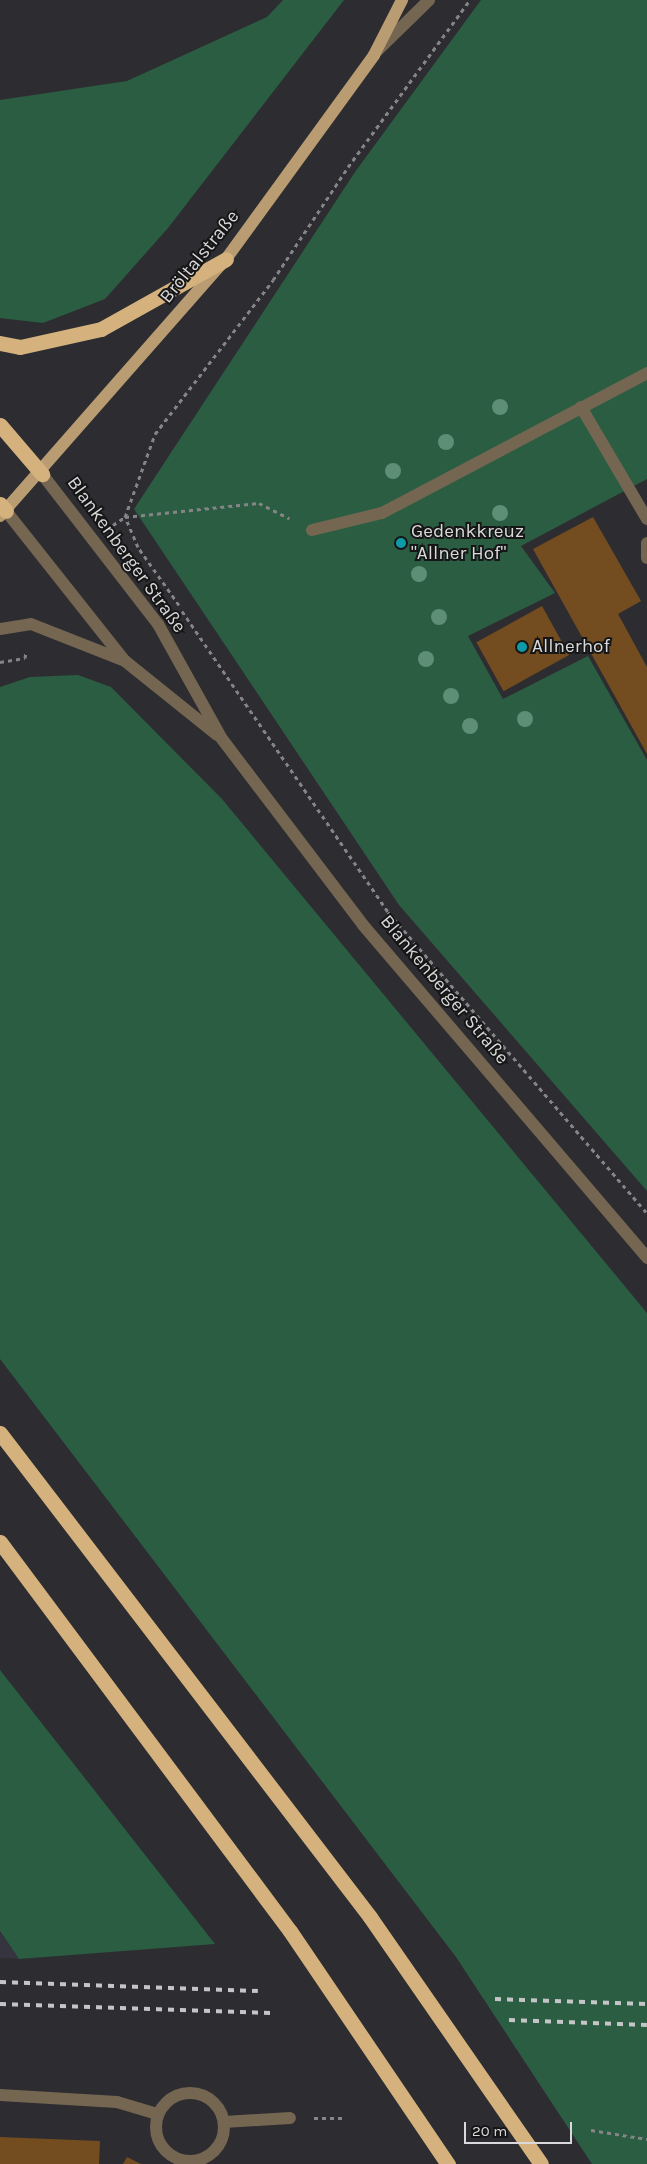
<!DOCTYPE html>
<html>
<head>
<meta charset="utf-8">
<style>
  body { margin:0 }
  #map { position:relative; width:647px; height:2164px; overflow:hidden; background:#2d2d31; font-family:Karla,sans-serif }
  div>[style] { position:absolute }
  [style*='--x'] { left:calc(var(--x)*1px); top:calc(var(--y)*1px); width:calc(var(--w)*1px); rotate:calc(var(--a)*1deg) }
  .built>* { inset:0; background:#36353f }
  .green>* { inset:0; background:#2a5d42 }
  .building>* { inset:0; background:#734c1f; transform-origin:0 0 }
  .path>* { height:3px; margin-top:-1.5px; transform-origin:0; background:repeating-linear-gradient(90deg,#858588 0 4px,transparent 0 8px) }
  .minor>* { height:12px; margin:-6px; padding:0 6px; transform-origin:6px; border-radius:6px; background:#746651 }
  .minor>.ring { margin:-6px; padding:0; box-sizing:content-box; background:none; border:12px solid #746651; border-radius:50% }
  .major>* { height:12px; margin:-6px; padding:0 6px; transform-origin:6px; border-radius:6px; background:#b99c71 }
  .highway>* { height:15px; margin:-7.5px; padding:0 7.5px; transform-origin:7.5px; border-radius:7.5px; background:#d5b27d }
  .rail>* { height:4px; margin-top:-2px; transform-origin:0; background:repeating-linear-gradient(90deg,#c5c5c7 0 6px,transparent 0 12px) }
  .trees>* { width:16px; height:16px; margin:-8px; border-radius:50%; background:#5e8e76 }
  .dots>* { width:14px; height:14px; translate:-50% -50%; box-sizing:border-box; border:2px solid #161617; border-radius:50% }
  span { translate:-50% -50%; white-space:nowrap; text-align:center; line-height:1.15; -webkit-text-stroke:4px #161617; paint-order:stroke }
  .street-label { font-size:19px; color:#d9d9db }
  .poi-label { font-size:19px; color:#d9d9db }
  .left { translate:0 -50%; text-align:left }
  .scale { position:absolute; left:464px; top:2122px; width:108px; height:22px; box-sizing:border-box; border:2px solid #d9d9db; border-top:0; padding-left:6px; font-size:15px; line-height:18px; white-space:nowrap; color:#d9d9db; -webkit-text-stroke:4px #161617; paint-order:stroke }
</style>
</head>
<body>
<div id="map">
  <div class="built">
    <i style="clip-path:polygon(0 1932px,19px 1959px,0 1958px)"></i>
  </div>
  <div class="green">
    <i style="clip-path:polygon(283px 0,344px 0,168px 228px,105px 299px,43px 323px,0 318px,0 100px,127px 81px,267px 17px)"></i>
    <i style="clip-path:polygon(481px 0,647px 0,647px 479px,521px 546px,555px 593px,468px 636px,503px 699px,588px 656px,647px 760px,647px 1191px,399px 905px,134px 509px,355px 172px)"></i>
    <i style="clip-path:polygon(78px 675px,111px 687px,222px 799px,647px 1313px,647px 2164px,592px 2164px,456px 1957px,0 1359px,0 687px,30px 677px)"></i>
    <i style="clip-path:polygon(0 1670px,215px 1944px,19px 1959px,0 1931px)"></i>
  </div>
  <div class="building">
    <i style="clip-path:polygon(593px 517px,641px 601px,618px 614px,647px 667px,647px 754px,533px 549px)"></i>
    <i style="left:542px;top:606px;width:56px;height:75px;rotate:61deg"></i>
    <i style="clip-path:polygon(0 2137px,100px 2141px,99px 2164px,0 2164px)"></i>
    <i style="clip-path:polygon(127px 2157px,141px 2164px,123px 2164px)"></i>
  </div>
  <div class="path">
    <i style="--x:113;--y:525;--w:14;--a:-34"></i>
    <i style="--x:125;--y:517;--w:88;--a:-70.1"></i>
    <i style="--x:155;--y:434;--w:194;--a:-52.5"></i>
    <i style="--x:273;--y:280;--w:136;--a:-56.4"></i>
    <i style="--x:348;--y:167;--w:207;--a:-53.9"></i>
    <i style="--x:179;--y:605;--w:71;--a:-125.3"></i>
    <i style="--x:138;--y:547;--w:33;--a:-113"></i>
    <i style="--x:125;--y:517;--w:135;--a:-6"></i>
    <i style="--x:259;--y:503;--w:34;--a:27"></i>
    <i style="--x:182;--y:611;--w:365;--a:55.6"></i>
    <i style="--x:388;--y:912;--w:397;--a:49.3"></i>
    <i style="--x:0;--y:662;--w:25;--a:-9"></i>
    <i style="--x:25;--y:658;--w:7;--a:-82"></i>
    <i style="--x:314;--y:2118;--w:30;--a:0"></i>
    <i style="--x:591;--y:2130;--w:57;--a:9.1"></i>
    <i style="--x:185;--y:2164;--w:3;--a:-72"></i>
  </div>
  <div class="minor">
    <i style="--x:377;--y:51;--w:73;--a:-44.4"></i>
    <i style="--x:581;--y:407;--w:130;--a:59.5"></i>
    <i style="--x:42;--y:474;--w:190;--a:52.3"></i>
    <i style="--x:158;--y:624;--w:132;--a:60.9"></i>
    <i style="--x:222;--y:739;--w:233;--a:52.8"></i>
    <i style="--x:363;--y:925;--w:438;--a:49.5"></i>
    <i style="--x:6;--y:511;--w:191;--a:51.6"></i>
    <i style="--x:125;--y:661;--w:118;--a:38.8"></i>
    <i style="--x:312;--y:530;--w:72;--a:-13.7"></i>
    <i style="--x:382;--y:513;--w:300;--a:-27.8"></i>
    <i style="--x:647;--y:543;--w:15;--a:90"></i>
    <i style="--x:0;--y:629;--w:31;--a:-9"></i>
    <i style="--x:31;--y:624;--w:101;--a:21.5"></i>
    <i class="ring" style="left:156px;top:2093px;width:56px;height:56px"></i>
    <i style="--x:0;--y:2095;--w:117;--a:3.4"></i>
    <i style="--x:117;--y:2102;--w:42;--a:16.7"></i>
    <i style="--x:224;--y:2122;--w:66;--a:-3.5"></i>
  </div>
  <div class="major">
    <i style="--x:0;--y:516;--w:342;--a:-48.7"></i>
    <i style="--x:226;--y:259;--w:252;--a:-54"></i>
    <i style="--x:374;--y:55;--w:62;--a:-63"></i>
  </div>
  <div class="highway">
    <i style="--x:0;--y:343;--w:20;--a:11"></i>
    <i style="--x:20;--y:347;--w:83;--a:-12.5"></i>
    <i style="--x:101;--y:329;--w:143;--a:-29.2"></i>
    <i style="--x:0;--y:425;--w:65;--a:49.4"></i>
    <i style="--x:0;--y:504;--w:9;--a:49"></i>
    <i style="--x:0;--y:1433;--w:609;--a:52.6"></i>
    <i style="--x:370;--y:1917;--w:300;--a:55.3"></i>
    <i style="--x:0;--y:1542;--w:485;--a:53.3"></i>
    <i style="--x:290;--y:1931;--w:282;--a:55.9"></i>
  </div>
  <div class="rail">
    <i style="--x:0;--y:1982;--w:258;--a:2"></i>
    <i style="--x:495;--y:1999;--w:152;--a:1.9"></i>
    <i style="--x:0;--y:2004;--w:271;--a:1.9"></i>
    <i style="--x:509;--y:2020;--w:138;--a:2.1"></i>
  </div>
  <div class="trees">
    <i style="left:500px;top:407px"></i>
    <i style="left:446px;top:442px"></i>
    <i style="left:393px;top:471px"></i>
    <i style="left:500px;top:513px"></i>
    <i style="left:419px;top:574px"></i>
    <i style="left:439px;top:617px"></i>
    <i style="left:426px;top:659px"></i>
    <i style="left:451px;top:696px"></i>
    <i style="left:525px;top:719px"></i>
    <i style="left:470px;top:726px"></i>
  </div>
  <div class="dots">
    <i style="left:401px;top:543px;background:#0f9aa8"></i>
    <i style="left:522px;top:647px;background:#0f9aa8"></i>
  </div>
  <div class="street-label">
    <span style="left:200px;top:257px;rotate:-51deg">Bröltalstraße</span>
    <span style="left:126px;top:555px;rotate:54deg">Blankenberger Straße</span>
    <span style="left:444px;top:990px;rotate:50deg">Blankenberger Straße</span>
  </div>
  <div class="poi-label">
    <span class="left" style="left:411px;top:543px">Gedenkkreuz<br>"Allner Hof"</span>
    <span class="left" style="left:532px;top:647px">Allnerhof</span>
  </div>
  <div class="scale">20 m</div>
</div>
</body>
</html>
